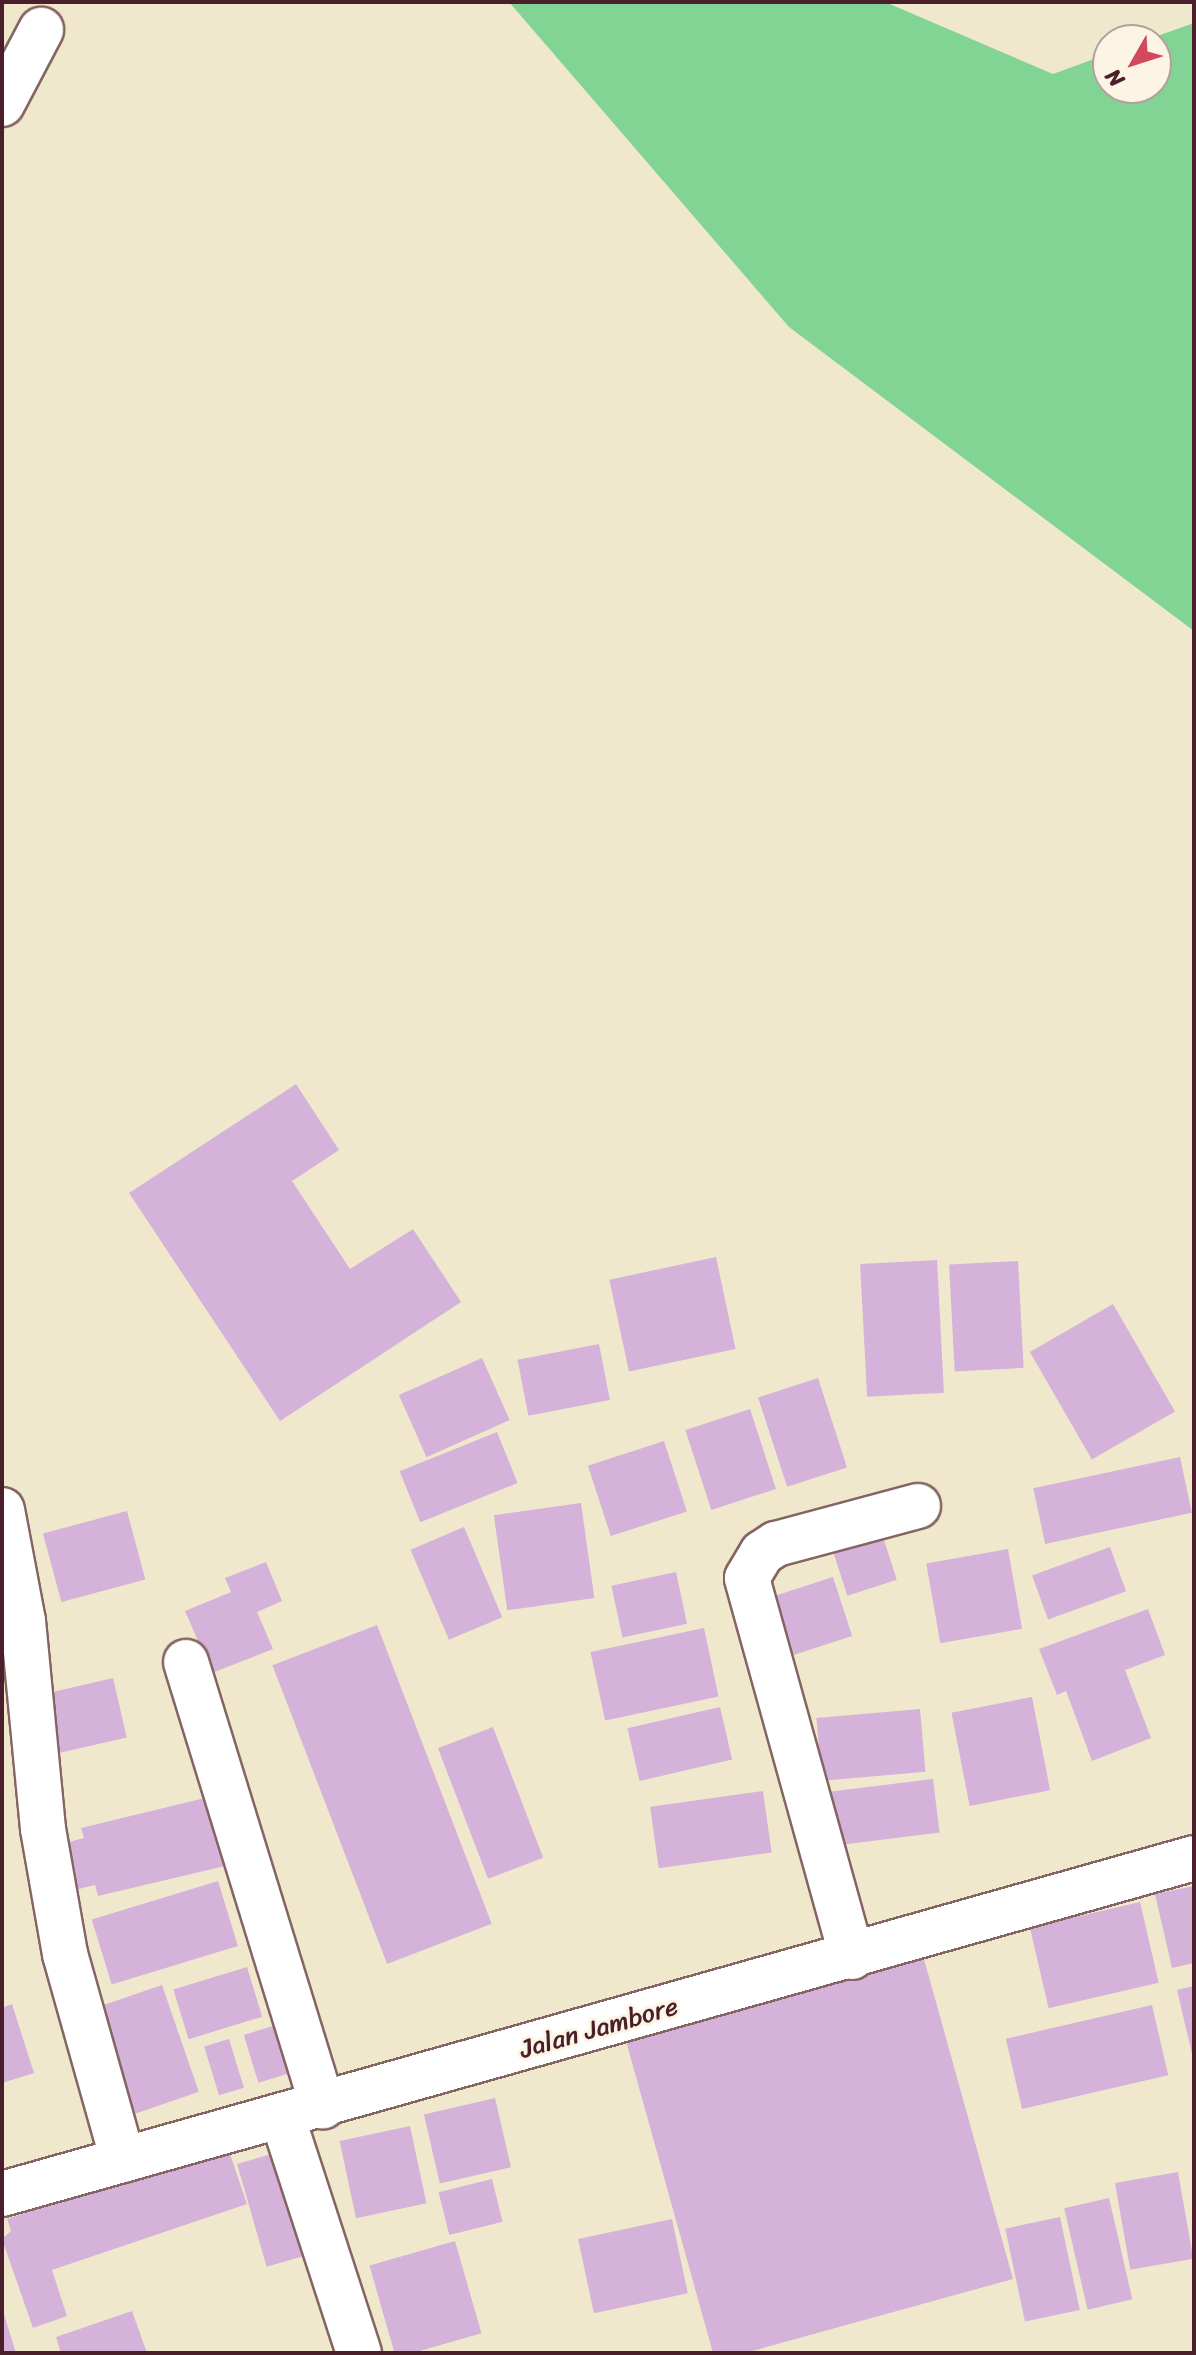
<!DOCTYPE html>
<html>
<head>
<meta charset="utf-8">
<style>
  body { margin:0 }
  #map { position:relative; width:1196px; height:2355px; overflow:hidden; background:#f0e8cc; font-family:Sriracha,sans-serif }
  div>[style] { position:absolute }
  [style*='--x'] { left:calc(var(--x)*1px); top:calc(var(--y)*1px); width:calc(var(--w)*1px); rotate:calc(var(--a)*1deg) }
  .green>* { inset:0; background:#82d494 }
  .building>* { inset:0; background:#d5b2da; transform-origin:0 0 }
  .roads { filter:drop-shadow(2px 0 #846563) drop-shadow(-2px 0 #846563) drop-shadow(0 2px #846563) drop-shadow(0 -2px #846563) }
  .street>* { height:44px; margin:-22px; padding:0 22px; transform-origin:22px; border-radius:22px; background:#fff }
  span { translate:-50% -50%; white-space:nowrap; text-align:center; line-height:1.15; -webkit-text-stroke:6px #fcf5e5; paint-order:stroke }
  .street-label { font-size:26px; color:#4a1f2b }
  .frame { position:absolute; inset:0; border:4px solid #4a1f2b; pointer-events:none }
  .north { position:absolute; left:1092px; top:24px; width:80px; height:80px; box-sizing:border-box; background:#fcf5e5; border:2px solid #b59f9b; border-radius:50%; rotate:231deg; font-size:22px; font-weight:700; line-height:32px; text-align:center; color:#4a1f2b }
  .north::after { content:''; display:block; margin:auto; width:28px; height:36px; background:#d1495b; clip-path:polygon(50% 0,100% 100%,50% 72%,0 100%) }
</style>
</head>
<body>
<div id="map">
  <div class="green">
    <i style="clip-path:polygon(509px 2px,885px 2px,1053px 74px,1108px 54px,1108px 88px,1156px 88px,1156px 40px,1146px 40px,1194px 23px,1194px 631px,789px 327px)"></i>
  </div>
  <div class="building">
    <i style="clip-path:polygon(296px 1084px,339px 1150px,292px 1181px,350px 1269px,413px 1229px,461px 1302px,280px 1421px,129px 1193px)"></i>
    <i style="left:716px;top:1257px;width:94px;height:109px;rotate:78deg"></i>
    <i style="left:937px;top:1260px;width:133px;height:77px;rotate:87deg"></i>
    <i style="left:1018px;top:1261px;width:107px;height:69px;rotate:87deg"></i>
    <i style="left:1113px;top:1304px;width:124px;height:96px;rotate:60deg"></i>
    <i style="left:599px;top:1344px;width:57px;height:83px;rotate:79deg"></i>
    <i style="left:482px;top:1358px;width:68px;height:91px;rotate:66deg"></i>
    <i style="left:818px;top:1378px;width:94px;height:63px;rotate:72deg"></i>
    <i style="left:750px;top:1409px;width:84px;height:68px;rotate:72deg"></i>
    <i style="left:497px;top:1432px;width:55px;height:105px;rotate:68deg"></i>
    <i style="left:664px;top:1441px;width:74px;height:80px;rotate:72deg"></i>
    <i style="left:1180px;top:1457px;width:57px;height:150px;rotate:78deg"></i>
    <i style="left:581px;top:1503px;width:96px;height:88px;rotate:82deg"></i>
    <i style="left:127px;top:1511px;width:71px;height:87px;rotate:75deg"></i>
    <i style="left:464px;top:1527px;width:98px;height:58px;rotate:67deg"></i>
    <i style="left:882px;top:1534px;width:48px;height:52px;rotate:72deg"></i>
    <i style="left:1110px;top:1547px;width:47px;height:83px;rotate:70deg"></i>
    <i style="left:1008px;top:1549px;width:81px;height:83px;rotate:80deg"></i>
    <i style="clip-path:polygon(266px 1562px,282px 1601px,257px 1612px,273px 1649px,212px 1673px,185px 1611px,231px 1592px,225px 1578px)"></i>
    <i style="left:676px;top:1572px;width:53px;height:66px;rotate:78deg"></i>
    <i style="left:833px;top:1577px;width:62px;height:77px;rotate:72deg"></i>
    <i style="clip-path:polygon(1148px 1609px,1165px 1655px,1125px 1670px,1151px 1738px,1092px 1761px,1066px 1691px,1057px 1695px,1039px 1649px)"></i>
    <i style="left:377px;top:1625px;width:320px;height:112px;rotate:69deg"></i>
    <i style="left:704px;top:1628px;width:70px;height:116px;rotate:78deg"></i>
    <i style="left:113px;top:1678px;width:61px;height:83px;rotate:77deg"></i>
    <i style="left:1032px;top:1697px;width:95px;height:82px;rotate:79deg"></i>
    <i style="left:720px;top:1707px;width:54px;height:95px;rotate:77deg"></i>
    <i style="left:920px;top:1709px;width:63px;height:104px;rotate:85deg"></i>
    <i style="left:493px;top:1727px;width:140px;height:59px;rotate:69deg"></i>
    <i style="left:933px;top:1779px;width:54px;height:105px;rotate:83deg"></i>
    <i style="left:763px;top:1791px;width:62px;height:114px;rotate:82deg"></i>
    <i style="clip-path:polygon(209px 1797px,225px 1866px,98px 1896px,95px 1885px,62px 1893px,50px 1847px,84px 1838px,81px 1828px)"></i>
    <i style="left:218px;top:1881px;width:68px;height:132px;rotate:73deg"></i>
    <i style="clip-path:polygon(1194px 1886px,1194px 1963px,1172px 1968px,1155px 1894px)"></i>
    <i style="left:1140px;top:1902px;width:83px;height:113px;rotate:77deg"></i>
    <i style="clip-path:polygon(924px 1959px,1013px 2279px,745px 2353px,713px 2353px,626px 2041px)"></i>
    <i style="left:247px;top:1967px;width:52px;height:77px;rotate:73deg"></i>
    <i style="left:162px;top:1985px;width:113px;height:81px;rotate:71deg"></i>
    <i style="clip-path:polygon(1194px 1986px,1194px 2057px,1193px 2058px,1177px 1990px)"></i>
    <i style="clip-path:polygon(12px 2004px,34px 2073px,2px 2083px,2px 2008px)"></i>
    <i style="left:1152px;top:2005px;width:72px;height:150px;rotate:77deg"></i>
    <i style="left:283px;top:2023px;width:50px;height:41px;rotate:73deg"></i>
    <i style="left:229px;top:2039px;width:51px;height:26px;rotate:73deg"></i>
    <i style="left:495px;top:2098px;width:71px;height:73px;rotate:77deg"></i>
    <i style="left:410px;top:2126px;width:79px;height:72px;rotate:78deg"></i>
    <i style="clip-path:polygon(227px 2145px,247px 2204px,52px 2270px,67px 2316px,33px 2328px,2px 2239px,11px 2231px,7px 2219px)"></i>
    <i style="left:289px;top:2149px;width:107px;height:54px;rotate:74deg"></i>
    <i style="left:1178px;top:2172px;width:88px;height:64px;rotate:80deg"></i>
    <i style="left:492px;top:2179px;width:44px;height:55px;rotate:76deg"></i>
    <i style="left:1109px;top:2198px;width:104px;height:46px;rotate:77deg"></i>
    <i style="left:1060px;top:2217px;width:95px;height:56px;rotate:78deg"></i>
    <i style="left:672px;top:2219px;width:76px;height:96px;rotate:78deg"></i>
    <i style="left:455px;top:2241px;width:96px;height:89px;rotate:74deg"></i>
    <i style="clip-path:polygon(2px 2311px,3px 2311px,16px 2353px,2px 2353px)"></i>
    <i style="clip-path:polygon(132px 2311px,147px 2353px,61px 2353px,56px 2337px)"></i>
  </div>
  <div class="roads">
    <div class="street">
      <i style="--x:2;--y:104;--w:84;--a:-62.2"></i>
      <i style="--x:2;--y:1510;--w:113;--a:79.3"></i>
      <i style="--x:23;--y:1621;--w:209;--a:84.5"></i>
      <i style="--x:43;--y:1829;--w:127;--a:80"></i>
      <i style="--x:65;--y:1954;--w:214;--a:74.3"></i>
      <i style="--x:186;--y:1662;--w:465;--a:72.9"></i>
      <i style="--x:852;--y:1957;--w:393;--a:-105.5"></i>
      <i style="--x:747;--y:1578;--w:29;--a:-59"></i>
      <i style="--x:762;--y:1553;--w:17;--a:-33"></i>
      <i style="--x:776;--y:1544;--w:147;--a:-15"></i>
      <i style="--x:282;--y:2116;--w:249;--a:72"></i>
      <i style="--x:2;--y:2194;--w:1238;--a:-15.74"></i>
    </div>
  </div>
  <div class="street-label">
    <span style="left:599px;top:2028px;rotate:-16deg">Jalan Jambore</span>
  </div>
  <div class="frame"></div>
  <div class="north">N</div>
</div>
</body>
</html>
